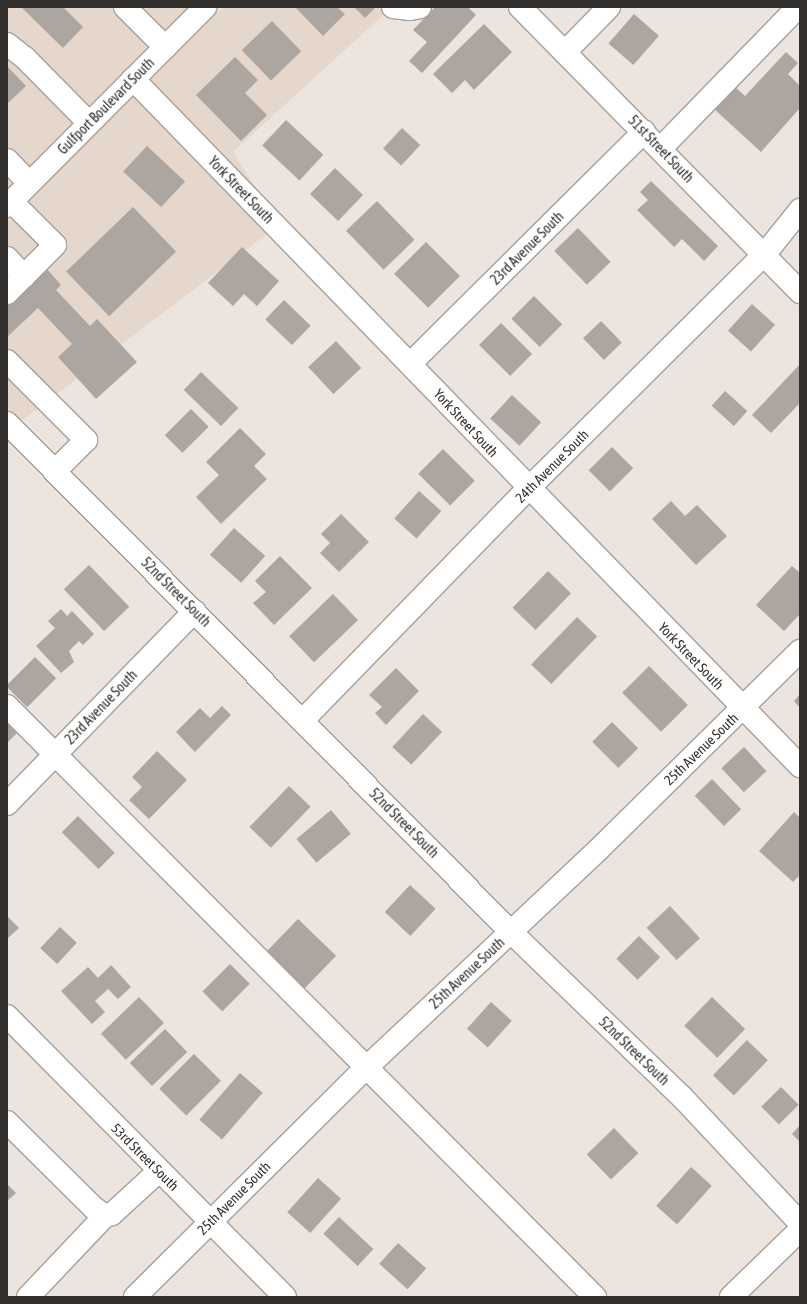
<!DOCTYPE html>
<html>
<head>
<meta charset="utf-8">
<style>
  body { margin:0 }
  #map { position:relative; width:807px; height:1304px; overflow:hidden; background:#ece5df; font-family:"Asap Condensed",sans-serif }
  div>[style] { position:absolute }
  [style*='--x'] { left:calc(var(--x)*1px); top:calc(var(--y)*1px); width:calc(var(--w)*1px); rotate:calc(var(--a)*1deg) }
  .built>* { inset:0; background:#e5d7cc }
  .building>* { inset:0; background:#aca5a0; transform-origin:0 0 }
  .roads { filter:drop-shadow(1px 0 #a7a09b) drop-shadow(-1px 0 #a7a09b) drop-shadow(0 1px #a7a09b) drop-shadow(0 -1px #a7a09b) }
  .minor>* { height:22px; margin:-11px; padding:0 11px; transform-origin:11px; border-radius:11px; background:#fff }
  .major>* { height:22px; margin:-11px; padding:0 11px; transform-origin:11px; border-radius:11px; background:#fff }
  span { translate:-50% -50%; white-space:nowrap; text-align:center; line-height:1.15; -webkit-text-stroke:3px #fff; paint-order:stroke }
  .street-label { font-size:14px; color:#322f2d }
  .frame { position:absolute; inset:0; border:8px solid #322f2d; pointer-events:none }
</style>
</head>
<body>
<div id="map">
  <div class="built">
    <i style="clip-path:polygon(7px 7px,189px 7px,7px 189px)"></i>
    <i style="clip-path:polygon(223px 7px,392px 7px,233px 152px,258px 192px,149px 80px)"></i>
    <i style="clip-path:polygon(134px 96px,268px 233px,21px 421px,7px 407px,7px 223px)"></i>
  </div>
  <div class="building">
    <i style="clip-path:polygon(21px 7px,63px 7px,83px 27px,63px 48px)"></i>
    <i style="clip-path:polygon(295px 7px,337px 7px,345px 14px,323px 36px)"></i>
    <i style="clip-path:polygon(354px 7px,376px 7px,365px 18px)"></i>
    <i style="clip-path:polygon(435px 7px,468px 7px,476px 15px,422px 73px,409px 61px,427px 42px,413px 30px)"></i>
    <i style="left:634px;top:14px;width:33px;height:39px;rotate:41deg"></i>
    <i style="left:272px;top:21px;width:42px;height:42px;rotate:46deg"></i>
    <i style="clip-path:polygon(484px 24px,512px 52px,474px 90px,465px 80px,452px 93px,433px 74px)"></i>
    <i style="clip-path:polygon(786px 52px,798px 63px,788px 74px,800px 86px,800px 108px,761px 152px,712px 107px,733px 85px,745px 96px)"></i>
    <i style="clip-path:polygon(235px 57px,258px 80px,245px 93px,267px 115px,241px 141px,196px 95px)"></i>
    <i style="clip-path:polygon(7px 66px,26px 86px,7px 104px)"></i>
    <i style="left:286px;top:120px;width:51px;height:35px;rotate:43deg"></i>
    <i style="left:402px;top:128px;width:25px;height:28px;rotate:43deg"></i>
    <i style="left:147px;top:146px;width:52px;height:35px;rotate:43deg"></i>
    <i style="left:335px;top:168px;width:39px;height:36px;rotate:44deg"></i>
    <i style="clip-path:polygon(651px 181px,718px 246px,704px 261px,682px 239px,674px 247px,637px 210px,648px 200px,640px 192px)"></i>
    <i style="left:377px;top:201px;width:54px;height:43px;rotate:46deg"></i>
    <i style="left:133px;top:207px;width:62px;height:93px;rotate:46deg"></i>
    <i style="left:578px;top:228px;width:47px;height:33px;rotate:46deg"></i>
    <i style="left:426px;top:242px;width:48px;height:45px;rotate:45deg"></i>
    <i style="clip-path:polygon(242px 247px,279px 281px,257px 306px,244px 294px,233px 306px,208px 283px)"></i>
    <i style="clip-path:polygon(46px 268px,61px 285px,56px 290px,90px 326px,97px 319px,137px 362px,96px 399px,58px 357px,72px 344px,38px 308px,7px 337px,7px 305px)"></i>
    <i style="left:534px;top:296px;width:40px;height:32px;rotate:45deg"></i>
    <i style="left:284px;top:300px;width:37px;height:27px;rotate:44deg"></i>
    <i style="left:752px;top:304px;width:31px;height:36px;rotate:42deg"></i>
    <i style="left:601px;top:321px;width:30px;height:25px;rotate:46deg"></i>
    <i style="left:501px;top:323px;width:44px;height:31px;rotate:45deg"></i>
    <i style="left:336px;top:341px;width:37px;height:38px;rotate:47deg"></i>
    <i style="clip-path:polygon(800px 364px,800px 403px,771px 433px,752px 415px)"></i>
    <i style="left:201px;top:372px;width:52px;height:25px;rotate:44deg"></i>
    <i style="left:725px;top:391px;width:30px;height:20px;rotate:42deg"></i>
    <i style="left:512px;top:395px;width:40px;height:32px;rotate:43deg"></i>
    <i style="left:191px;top:409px;width:25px;height:37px;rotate:45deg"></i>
    <i style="clip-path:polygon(240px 428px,266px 454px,254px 466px,267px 479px,221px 524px,196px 497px,219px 475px,206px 462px)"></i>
    <i style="left:612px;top:447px;width:30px;height:33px;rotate:45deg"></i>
    <i style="left:443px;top:449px;width:45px;height:35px;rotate:45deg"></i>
    <i style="left:419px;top:491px;width:30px;height:37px;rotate:42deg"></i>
    <i style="clip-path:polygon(671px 501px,685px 516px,697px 505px,727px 536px,696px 565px,652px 519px)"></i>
    <i style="clip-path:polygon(341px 514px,369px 542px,339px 572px,320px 553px,330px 543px,321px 534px)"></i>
    <i style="left:234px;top:528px;width:42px;height:36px;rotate:42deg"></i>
    <i style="clip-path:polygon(280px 556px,312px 588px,274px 625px,253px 603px,266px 592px,255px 581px)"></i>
    <i style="left:89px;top:565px;width:58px;height:35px;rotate:46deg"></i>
    <i style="clip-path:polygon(792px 566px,800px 573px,800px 614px,784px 631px,756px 605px)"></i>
    <i style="left:548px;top:571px;width:32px;height:51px;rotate:44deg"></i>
    <i style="left:333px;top:594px;width:36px;height:61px;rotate:46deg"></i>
    <i style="clip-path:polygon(61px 609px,67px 616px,72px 611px,94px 634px,83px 645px,79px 641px,69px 651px,74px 662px,61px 673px,36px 646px,55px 628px,48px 621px)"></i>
    <i style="left:577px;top:617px;width:28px;height:66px;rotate:44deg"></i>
    <i style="left:35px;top:657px;width:30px;height:41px;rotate:45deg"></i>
    <i style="left:649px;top:666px;width:55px;height:38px;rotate:45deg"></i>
    <i style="clip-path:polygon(396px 668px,419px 691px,386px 725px,375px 713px,382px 707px,369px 695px)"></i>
    <i style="clip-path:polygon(800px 694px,800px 708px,794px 701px)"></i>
    <i style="clip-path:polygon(222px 706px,231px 715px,195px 752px,176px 732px,200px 708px,210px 718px)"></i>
    <i style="left:423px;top:714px;width:26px;height:45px;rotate:43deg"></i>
    <i style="left:612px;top:722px;width:37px;height:28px;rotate:45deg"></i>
    <i style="clip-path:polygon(7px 723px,17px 733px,7px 743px)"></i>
    <i style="left:744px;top:747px;width:33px;height:31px;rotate:47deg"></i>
    <i style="clip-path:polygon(157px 751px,187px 780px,149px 819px,129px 800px,142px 787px,132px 777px)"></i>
    <i style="left:712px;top:779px;width:42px;height:24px;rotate:46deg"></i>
    <i style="left:289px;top:786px;width:30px;height:57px;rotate:44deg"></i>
    <i style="left:331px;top:810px;width:31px;height:45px;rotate:50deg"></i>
    <i style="clip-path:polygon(794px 812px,800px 818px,800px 875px,793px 882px,759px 851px)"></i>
    <i style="left:78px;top:816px;width:52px;height:23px;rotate:45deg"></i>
    <i style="left:410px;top:885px;width:35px;height:37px;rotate:43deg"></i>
    <i style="left:670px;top:906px;width:44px;height:32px;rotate:47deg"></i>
    <i style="clip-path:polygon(7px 916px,19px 928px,7px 939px)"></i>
    <i style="left:298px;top:919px;width:53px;height:49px;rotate:44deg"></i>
    <i style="left:60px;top:927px;width:23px;height:29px;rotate:43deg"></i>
    <i style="left:639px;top:936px;width:30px;height:32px;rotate:45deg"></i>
    <i style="left:230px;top:964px;width:28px;height:39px;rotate:45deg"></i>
    <i style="clip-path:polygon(111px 965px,131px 987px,118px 999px,108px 989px,95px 1001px,105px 1012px,92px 1024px,61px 991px,88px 967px,98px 978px)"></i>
    <i style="left:139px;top:997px;width:36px;height:53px;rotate:46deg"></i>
    <i style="left:712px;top:997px;width:46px;height:40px;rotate:44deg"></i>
    <i style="left:491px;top:1002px;width:28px;height:36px;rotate:42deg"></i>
    <i style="left:165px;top:1029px;width:32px;height:49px;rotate:46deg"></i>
    <i style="left:747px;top:1040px;width:29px;height:49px;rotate:44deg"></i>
    <i style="left:194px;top:1054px;width:38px;height:49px;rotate:45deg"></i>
    <i style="left:240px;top:1073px;width:30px;height:62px;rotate:41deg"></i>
    <i style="left:781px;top:1087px;width:25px;height:28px;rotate:45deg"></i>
    <i style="clip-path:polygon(800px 1125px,800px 1142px,792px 1134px)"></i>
    <i style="left:614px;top:1128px;width:35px;height:38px;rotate:46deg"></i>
    <i style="left:691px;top:1167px;width:28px;height:52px;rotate:42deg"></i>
    <i style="left:318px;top:1178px;width:31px;height:46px;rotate:42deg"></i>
    <i style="clip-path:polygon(7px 1184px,16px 1193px,7px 1201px)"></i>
    <i style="left:339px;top:1217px;width:47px;height:23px;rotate:43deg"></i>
    <i style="left:398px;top:1243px;width:38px;height:28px;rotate:42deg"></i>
  </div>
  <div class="roads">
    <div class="minor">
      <i style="--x:125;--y:7;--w:57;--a:45"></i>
      <i style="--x:393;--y:7;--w:17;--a:7"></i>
      <i style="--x:410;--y:9;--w:10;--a:-11"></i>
      <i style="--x:520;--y:7;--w:400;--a:45.5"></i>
      <i style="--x:7;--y:44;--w:23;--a:38"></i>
      <i style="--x:25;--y:58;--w:91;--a:45.4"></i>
      <i style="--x:565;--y:52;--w:63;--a:-45.6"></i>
      <i style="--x:133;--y:79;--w:958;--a:45.85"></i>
      <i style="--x:661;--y:148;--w:197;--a:-45.8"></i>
      <i style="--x:7;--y:160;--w:32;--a:46"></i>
      <i style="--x:11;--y:201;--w:62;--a:45"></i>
      <i style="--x:55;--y:245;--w:44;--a:135"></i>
      <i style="--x:7;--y:258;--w:25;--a:47"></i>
      <i style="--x:24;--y:276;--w:24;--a:135"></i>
      <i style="--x:7;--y:361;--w:112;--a:45"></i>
      <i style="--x:86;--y:440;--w:44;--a:135"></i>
      <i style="--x:410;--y:364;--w:330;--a:-44.8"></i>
      <i style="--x:7;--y:423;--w:716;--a:45.28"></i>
      <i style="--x:511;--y:932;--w:238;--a:44"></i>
      <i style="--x:682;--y:1097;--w:173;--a:46.9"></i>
      <i style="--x:7;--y:706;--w:834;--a:45.15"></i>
      <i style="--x:303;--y:720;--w:322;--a:-45.8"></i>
      <i style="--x:528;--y:489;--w:332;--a:-44.8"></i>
      <i style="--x:764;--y:255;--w:58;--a:-51.3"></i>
      <i style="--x:7;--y:804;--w:269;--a:-45.8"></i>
      <i style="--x:7;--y:1016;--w:395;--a:45.3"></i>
      <i style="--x:7;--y:1122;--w:122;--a:44.7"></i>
      <i style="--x:94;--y:1208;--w:14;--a:36"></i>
      <i style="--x:105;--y:1216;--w:7;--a:-16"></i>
      <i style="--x:112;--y:1214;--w:64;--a:-42.5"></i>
      <i style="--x:28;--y:1297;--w:112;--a:-46.5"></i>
      <i style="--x:135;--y:1297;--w:328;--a:-44.8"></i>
      <i style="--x:368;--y:1066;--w:317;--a:-43.2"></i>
      <i style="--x:599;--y:849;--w:282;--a:-44.6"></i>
      <i style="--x:731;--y:1297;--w:96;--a:-44.2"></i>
    </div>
    <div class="major">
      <i style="--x:7;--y:206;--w:281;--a:-45.1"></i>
    </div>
  </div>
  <div class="street-label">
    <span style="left:106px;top:106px;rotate:-45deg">Gulfport Boulevard South</span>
    <span style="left:661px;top:149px;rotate:46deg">51st Street South</span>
    <span style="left:241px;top:190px;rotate:46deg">York Street South</span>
    <span style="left:527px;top:248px;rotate:-45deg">23rd Avenue South</span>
    <span style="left:466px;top:423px;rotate:47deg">York Street South</span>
    <span style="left:552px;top:466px;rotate:-45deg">24th Avenue South</span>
    <span style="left:176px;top:592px;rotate:45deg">52nd Street South</span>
    <span style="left:691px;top:656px;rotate:46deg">York Street South</span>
    <span style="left:101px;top:707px;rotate:-46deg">23rd Avenue South</span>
    <span style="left:701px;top:749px;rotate:-44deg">25th Avenue South</span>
    <span style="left:404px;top:823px;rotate:45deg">52nd Street South</span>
    <span style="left:467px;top:973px;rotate:-43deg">25th Avenue South</span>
    <span style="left:634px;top:1051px;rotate:44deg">52nd Street South</span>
    <span style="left:145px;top:1157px;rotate:45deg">53rd Street South</span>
    <span style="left:234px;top:1198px;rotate:-45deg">25th Avenue South</span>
  </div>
  <div class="frame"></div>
</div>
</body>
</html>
